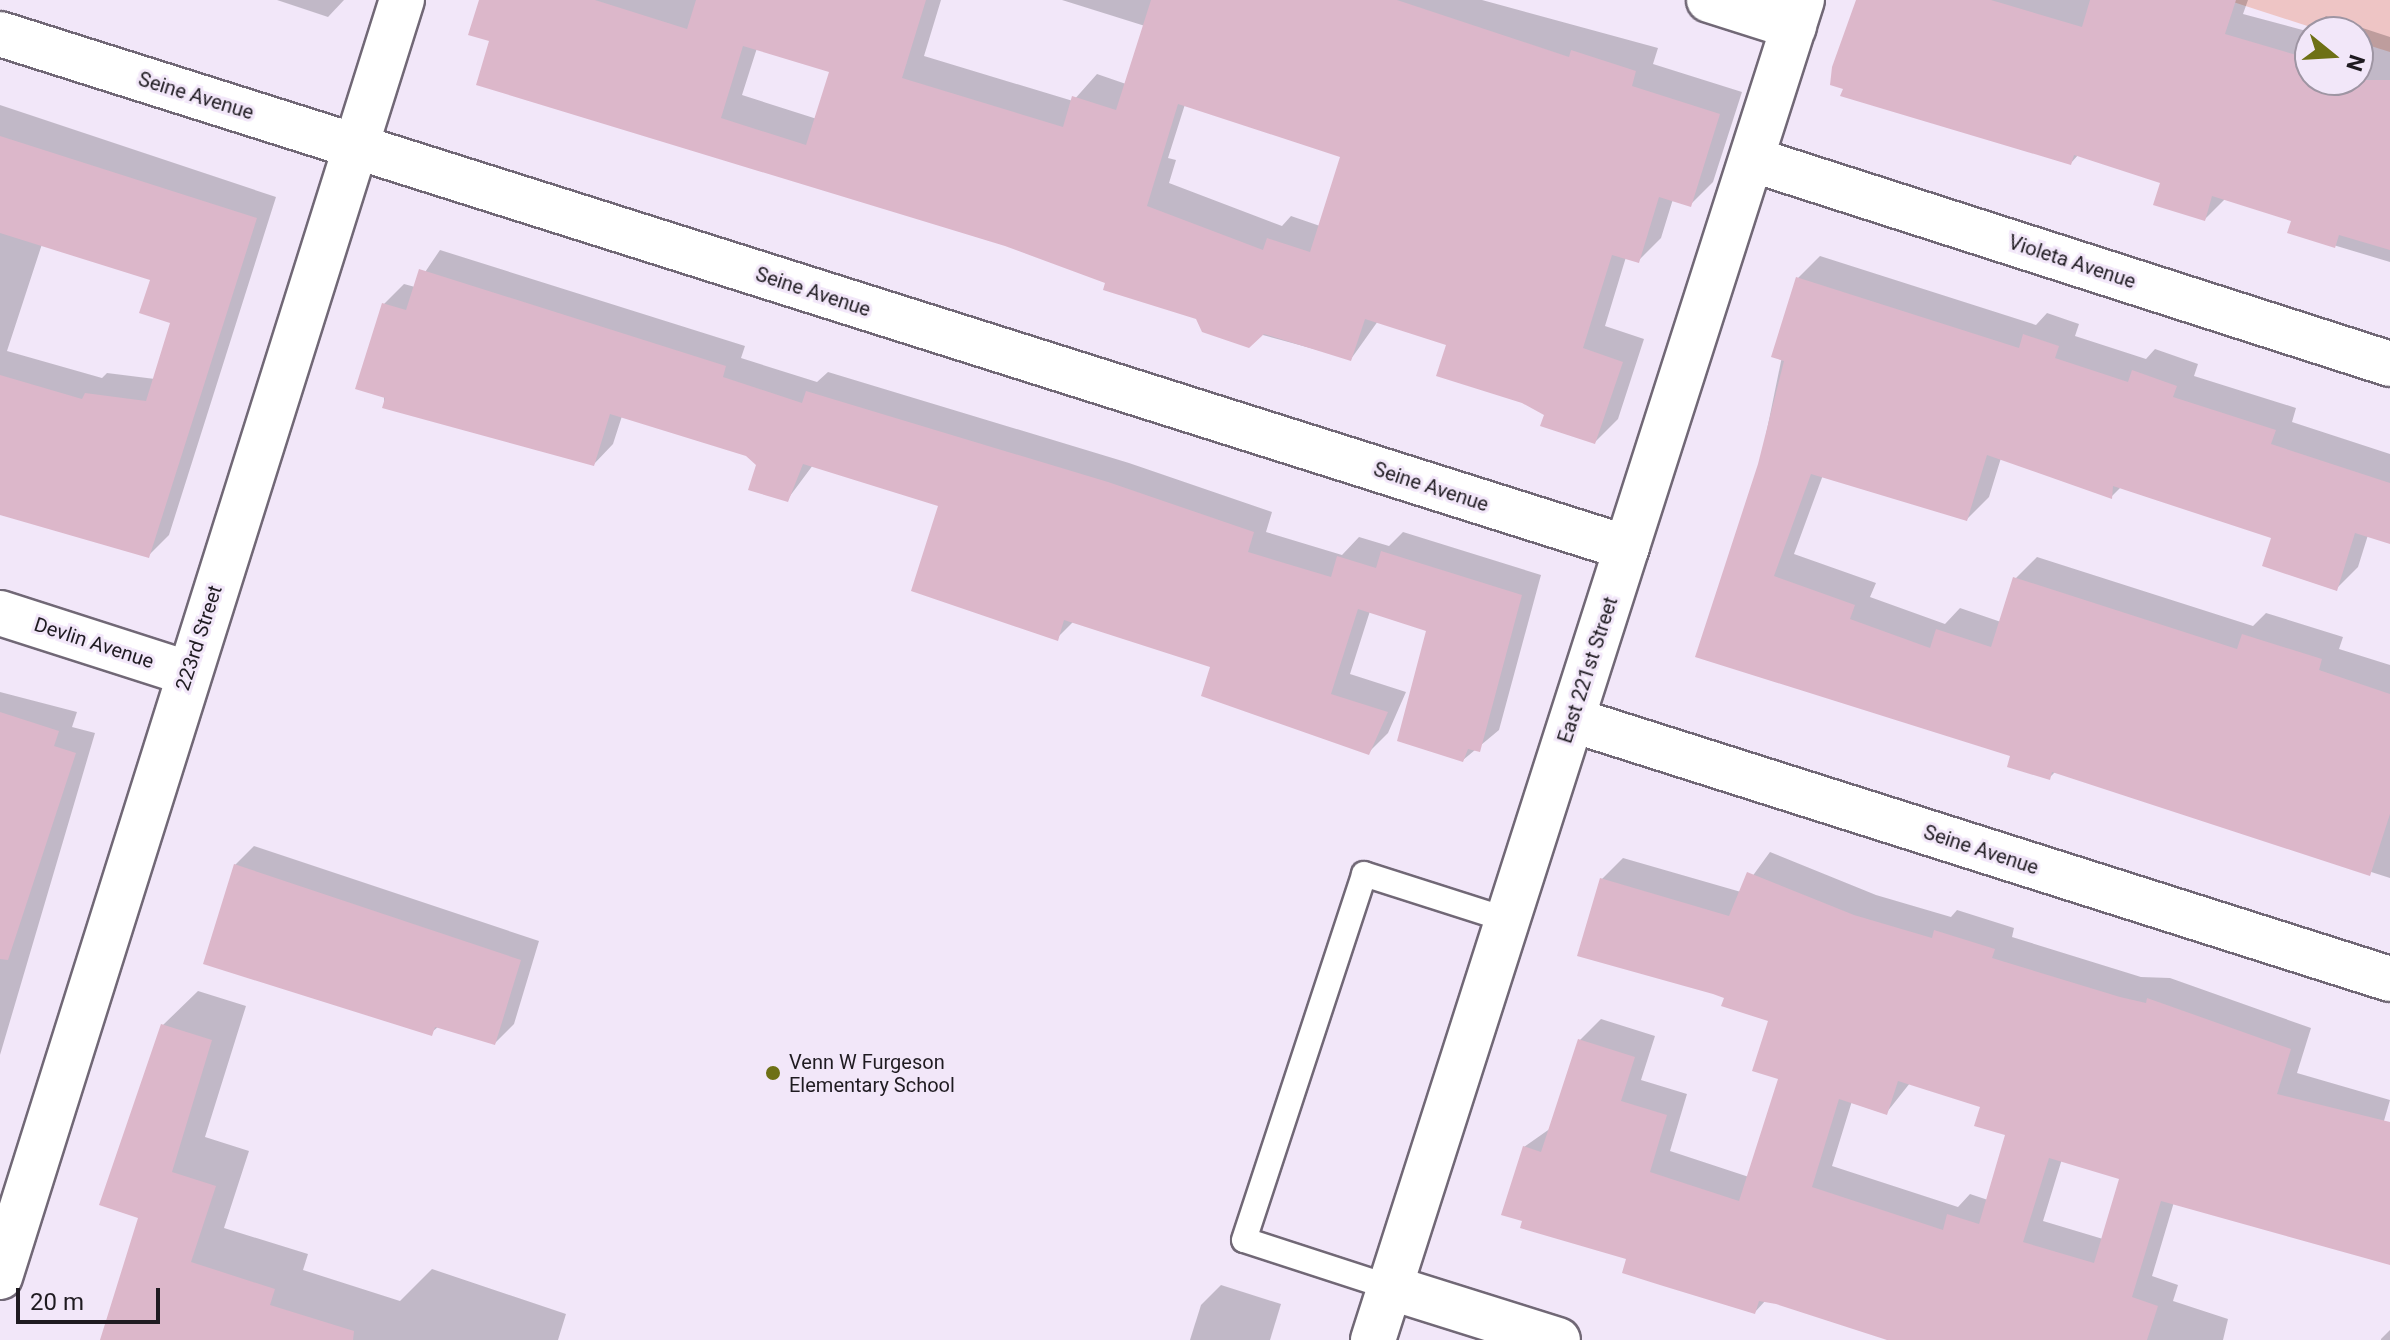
<!DOCTYPE html>
<html>
<head>
<meta charset="utf-8">
<style>
  body { margin:0 }
  #map { position:relative; width:2390px; height:1340px; overflow:hidden; background:#f2e7f9; font-family:Roboto,sans-serif }
  div>[style] { position:absolute }
  [style*='--x'] { left:calc(var(--x)*1px); top:calc(var(--y)*1px); width:calc(var(--w)*1px); rotate:calc(var(--a)*1deg) }
  .green>* { inset:0; background:#eec5c5 }
  .shadow>* { inset:0; background:#0003 }
  .building>* { inset:0; background:#dcb7ca }
  .roads { filter:drop-shadow(2px 0 #716876) drop-shadow(-2px 0 #716876) drop-shadow(0 2px #716876) drop-shadow(0 -2px #716876) }
  .service>* { height:24px; margin:-12px; padding:0 12px; transform-origin:12px; border-radius:12px; background:#fff }
  .minor>* { height:44px; margin:-22px; padding:0 22px; transform-origin:22px; border-radius:22px; background:#fff }
  .tertiary>* { height:44px; margin:-22px; padding:0 22px; transform-origin:22px; border-radius:22px; background:#fff }
  .dots>* { width:22px; height:22px; translate:-50% -50%; box-sizing:border-box; border:4px solid #f2e7f9; border-radius:50% }
  span { translate:-50% -50%; white-space:nowrap; text-align:center; line-height:1.15; -webkit-text-stroke:6px #f2e7f9; paint-order:stroke }
  .street-label { font-size:20px; color:#1f1b21 }
  .poi-label { font-size:20px; color:#1f1b21 }
  .left { translate:0 -50%; text-align:left }
  .north { position:absolute; left:2294px; top:16px; width:80px; height:80px; box-sizing:border-box; background:#f2e7f9; border:2px solid #9e95a3; border-radius:50%; rotate:108deg; font-size:22px; font-weight:700; line-height:32px; text-align:center; color:#1f1b21 }
  .north::after { content:''; display:block; margin:auto; width:28px; height:36px; background:#6e7015; clip-path:polygon(50% 0,100% 100%,50% 72%,0 100%) }
  .scale { position:absolute; left:16px; top:1288px; width:144px; height:36px; box-sizing:border-box; border:4px solid #1f1b21; border-top:0; padding-left:10px; font-size:24px; line-height:28px; white-space:nowrap; color:#1f1b21; -webkit-text-stroke:6px #f2e7f9; paint-order:stroke }
</style>
</head>
<body>
<div id="map">
  <div class="green">
    <i style="clip-path:polygon(2227px 0,2390px 0,2390px 52px,2358px 42px,2358px 32px,2326px 32px)"></i>
  </div>
  <div class="shadow">
    <i style="clip-path:polygon(277px 0,344px 0,328px 17px)"></i>
    <i style="clip-path:polygon(evenodd,481px 0,941px 0,924px 56px,1073px 101px,1097px 74px,1126px 84px,1145px 26px,1062px 0,1218px 0,1168px 158px,1176px 160px,1169px 183px,1282px 226px,1291px 216px,1320px 226px,1342px 156px,1281px 0,1482px 0,1658px 48px,1653px 64px,1742px 92px,1713px 182px,1690px 205px,1673px 199px,1661px 238px,1638px 261px,1626px 257px,1605px 326px,1644px 339px,1618px 419px,1595px 442px,1448px 344px,1378px 321px,1351px 359px,1197px 317px,492px 40px,481px 0,757px 48px,832px 71px,817px 119px,742px 95px,757px 48px)"></i>
    <i style="clip-path:polygon(1857px 0,2248px 0,2243px 14px,2310px 32px,2310px 80px,2358px 80px,2358px 32px,2310px 32px,2326px 16px,2390px 37px,2390px 262px,2290px 232px,2294px 220px,2226px 198px,2205px 219px,2163px 182px,2079px 154px,2071px 163px)"></i>
    <i style="clip-path:polygon(evenodd,0 105px,276px 197px,169px 535px,148px 556px,0 509px,0 105px,42px 244px,152px 279px,173px 322px,155px 379px,107px 373px,102px 378px,7px 351px,42px 244px)"></i>
    <i style="clip-path:polygon(440px 250px,745px 346px,741px 358px,817px 382px,828px 372px,1129px 463px,1272px 512px,1266px 532px,1342px 555px,1359px 537px,1389px 546px,1403px 532px,1541px 575px,1499px 730px,1463px 760px,1429px 630px,1370px 611px,1350px 674px,1406px 692px,1388px 733px,1368px 753px,1213px 666px,1074px 621px,1057px 638px,940px 505px,813px 465px,787px 500px,747px 454px,622px 416px,613px 444px,594px 464px,384px 406px,384px 304px,404px 284px,415px 287px)"></i>
    <i style="clip-path:polygon(1820px 256px,2036px 325px,2047px 313px,2079px 324px,2075px 336px,2146px 359px,2155px 349px,2198px 364px,2194px 376px,2296px 408px,2292px 422px,2390px 454px,2390px 542px,2368px 535px,2358px 567px,2336px 589px,2273px 536px,2121px 487px,2111px 497px,2001px 458px,1989px 497px,1967px 519px,1823px 475px,1794px 554px,1876px 583px,1870px 597px,1945px 624px,1960px 608px,2001px 622px,2015px 579px,2037px 557px,2253px 626px,2266px 613px,2343px 637px,2339px 649px,2390px 665px,2390px 878px,2056px 771px,2049px 778px,2013px 755px,1697px 656px,1760px 464px,1798px 278px)"></i>
    <i style="clip-path:polygon(0 692px,77px 712px,72px 727px,95px 733px,0 1055px)"></i>
    <i style="clip-path:polygon(254px 846px,539px 941px,514px 1024px,495px 1043px,439px 1026px,431px 1033px,235px 865px)"></i>
    <i style="clip-path:polygon(evenodd,1770px 852px,1876px 895px,1951px 917px,1957px 910px,2014px 928px,2012px 937px,2141px 977px,2170px 978px,2311px 1028px,2297px 1073px,2390px 1100px,2369px 1173px,2390px 1180px,2390px 1263px,2174px 1202px,2152px 1276px,2178px 1285px,2173px 1301px,2228px 1319px,2223px 1340px,1901px 1340px,1766px 1300px,1755px 1312px,1629px 1258px,1524px 1147px,1551px 1128px,1580px 1040px,1601px 1019px,1655px 1036px,1641px 1080px,1687px 1094px,1670px 1151px,1749px 1177px,1781px 1078px,1770px 1020px,1726px 997px,1602px 879px,1623px 858px,1741px 892px,1770px 852px,1910px 1083px,1982px 1106px,2008px 1134px,1988px 1200px,1970px 1194px,1958px 1207px,1832px 1166px,1852px 1101px,1887px 1112px,1910px 1083px,1770px 852px,2062px 1159px,2122px 1178px,2103px 1239px,2043px 1221px,2062px 1159px)"></i>
    <i style="clip-path:polygon(198px 991px,246px 1006px,205px 1137px,249px 1151px,224px 1228px,308px 1254px,303px 1270px,400px 1301px,432px 1269px,566px 1314px,558px 1340px,102px 1340px,141px 1216px,163px 1025px)"></i>
    <i style="clip-path:polygon(1221px 1285px,1281px 1304px,1270px 1340px,1190px 1340px,1201px 1305px)"></i>
    <i style="clip-path:polygon(2390px 1330px,2390px 1340px,2381px 1340px,2381px 1339px)"></i>
  </div>
  <div class="building">
    <i style="clip-path:polygon(evenodd,479px 0,595px 0,687px 29px,696px 0,926px 0,902px 78px,1063px 127px,1072px 96px,1116px 110px,1151px 0,1397px 0,1569px 57px,1571px 50px,1636px 71px,1632px 86px,1720px 114px,1691px 207px,1659px 197px,1639px 263px,1612px 255px,1583px 348px,1623px 362px,1595px 444px,1540px 426px,1544px 415px,1522px 403px,1436px 376px,1446px 345px,1365px 319px,1351px 361px,1264px 334px,1249px 348px,1202px 332px,1196px 319px,1103px 290px,1105px 283px,1005px 246px,476px 85px,489px 41px,468px 35px,479px 0,743px 46px,829px 72px,806px 145px,721px 118px,743px 46px,479px 0,1178px 104px,1340px 157px,1310px 252px,1267px 238px,1263px 250px,1147px 206px,1178px 104px)"></i>
    <i style="clip-path:polygon(1856px 0,1991px 0,2082px 27px,2090px 0,2236px 0,2225px 34px,2310px 59px,2310px 80px,2390px 80px,2390px 250px,2339px 235px,2335px 248px,2287px 233px,2291px 221px,2212px 196px,2205px 221px,2153px 205px,2160px 183px,2074px 155px,2071px 165px,1840px 96px,1843px 89px,1830px 85px,1832px 67px)"></i>
    <i style="clip-path:polygon(0 136px,257px 218px,149px 558px,0 515px,0 375px,82px 399px,85px 393px,146px 401px,170px 323px,139px 313px,150px 280px,0 233px)"></i>
    <i style="clip-path:polygon(419px 269px,726px 366px,723px 377px,802px 403px,806px 391px,1108px 482px,1254px 532px,1248px 552px,1331px 577px,1337px 556px,1376px 568px,1381px 551px,1522px 595px,1480px 752px,1468px 749px,1463px 762px,1397px 741px,1426px 631px,1358px 609px,1331px 694px,1388px 712px,1369px 755px,1201px 696px,1210px 667px,1064px 620px,1058px 641px,911px 591px,938px 506px,803px 464px,788px 502px,748px 490px,756px 465px,746px 456px,610px 414px,594px 466px,382px 408px,385px 398px,355px 389px,382px 303px,406px 310px)"></i>
    <i style="clip-path:polygon(1796px 277px,2019px 348px,2023px 334px,2059px 346px,2055px 358px,2128px 382px,2132px 370px,2177px 386px,2173px 397px,2276px 430px,2271px 444px,2390px 483px,2390px 544px,2355px 533px,2337px 591px,2262px 566px,2271px 538px,2113px 486px,2112px 499px,1987px 455px,1967px 521px,1811px 474px,1774px 576px,1855px 605px,1850px 619px,1930px 648px,1936px 629px,1991px 647px,2013px 577px,2237px 649px,2242px 634px,2322px 659px,2319px 670px,2390px 694px,2390px 814px,2370px 876px,2052px 772px,2050px 780px,2007px 767px,2010px 756px,1695px 657px,1758px 464px,1784px 361px,1771px 357px)"></i>
    <i style="clip-path:polygon(0 712px,59px 731px,54px 746px,76px 753px,8px 960px,0 959px)"></i>
    <i style="clip-path:polygon(234px 864px,521px 960px,495px 1045px,435px 1027px,432px 1036px,203px 964px)"></i>
    <i style="clip-path:polygon(evenodd,1747px 872px,1854px 915px,1932px 938px,1934px 930px,1995px 949px,1992px 958px,2120px 997px,2146px 1003px,2147px 998px,2291px 1049px,2277px 1094px,2390px 1122px,2390px 1265px,2161px 1201px,2132px 1297px,2158px 1306px,2147px 1340px,1887px 1340px,1776px 1304px,1759px 1301px,1755px 1314px,1660px 1285px,1622px 1273px,1626px 1259px,1520px 1228px,1522px 1221px,1501px 1215px,1523px 1146px,1541px 1152px,1578px 1039px,1635px 1057px,1621px 1101px,1667px 1115px,1650px 1172px,1739px 1201px,1778px 1079px,1752px 1071px,1768px 1021px,1721px 1006px,1724px 998px,1713px 994px,1577px 956px,1600px 878px,1729px 916px,1747px 872px,1898px 1081px,1980px 1107px,1974px 1126px,2005px 1135px,1979px 1224px,1947px 1214px,1943px 1230px,1812px 1187px,1839px 1099px,1887px 1115px,1898px 1081px,1747px 872px,2049px 1158px,2119px 1179px,2094px 1263px,2023px 1242px,2049px 1158px)"></i>
    <i style="clip-path:polygon(161px 1024px,212px 1040px,172px 1172px,216px 1186px,191px 1262px,275px 1289px,270px 1305px,354px 1331px,353px 1340px,100px 1340px,138px 1218px,99px 1205px)"></i>
  </div>
  <div class="roads">
    <div class="service">
      <i style="--x:1389;--y:1287;--w:152;--a:-162"></i>
      <i style="--x:1244;--y:1240;--w:385;--a:-71.8"></i>
      <i style="--x:1364;--y:874;--w:151;--a:17.7"></i>
    </div>
    <div class="minor">
      <i style="--x:1709;--y:0;--w:89;--a:17.6"></i>
      <i style="--x:0;--y:34;--w:1706;--a:17.53"></i>
      <i style="--x:1754;--y:160;--w:668;--a:17.78"></i>
      <i style="--x:0;--y:613;--w:196;--a:17.8"></i>
      <i style="--x:1573;--y:720;--w:857;--a:17.59"></i>
      <i style="--x:1389;--y:1287;--w:177;--a:17.4"></i>
      <i style="--x:1373;--y:1340;--w:1407;--a:-72.25"></i>
    </div>
    <div class="tertiary">
      <i style="--x:0;--y:1277;--w:1339;--a:-72.53"></i>
    </div>
  </div>
  <div class="dots">
    <i style="left:773px;top:1073px;background:#6e7015"></i>
  </div>
  <div class="street-label">
    <span style="left:196px;top:96px;rotate:17deg">Seine Avenue</span>
    <span style="left:2072px;top:262px;rotate:18deg">Violeta Avenue</span>
    <span style="left:813px;top:292px;rotate:18deg">Seine Avenue</span>
    <span style="left:1431px;top:487px;rotate:18deg">Seine Avenue</span>
    <span style="left:199px;top:638px;rotate:-72deg">223rd Street</span>
    <span style="left:94px;top:643px;rotate:18deg">Devlin Avenue</span>
    <span style="left:1588px;top:670px;rotate:-72deg">East 221st Street</span>
    <span style="left:1981px;top:850px;rotate:18deg">Seine Avenue</span>
  </div>
  <div class="poi-label">
    <span class="left" style="left:789px;top:1074px">Venn W Furgeson<br>Elementary School</span>
  </div>
  <div class="north">N</div>
  <div class="scale">20 m</div>
</div>
</body>
</html>
